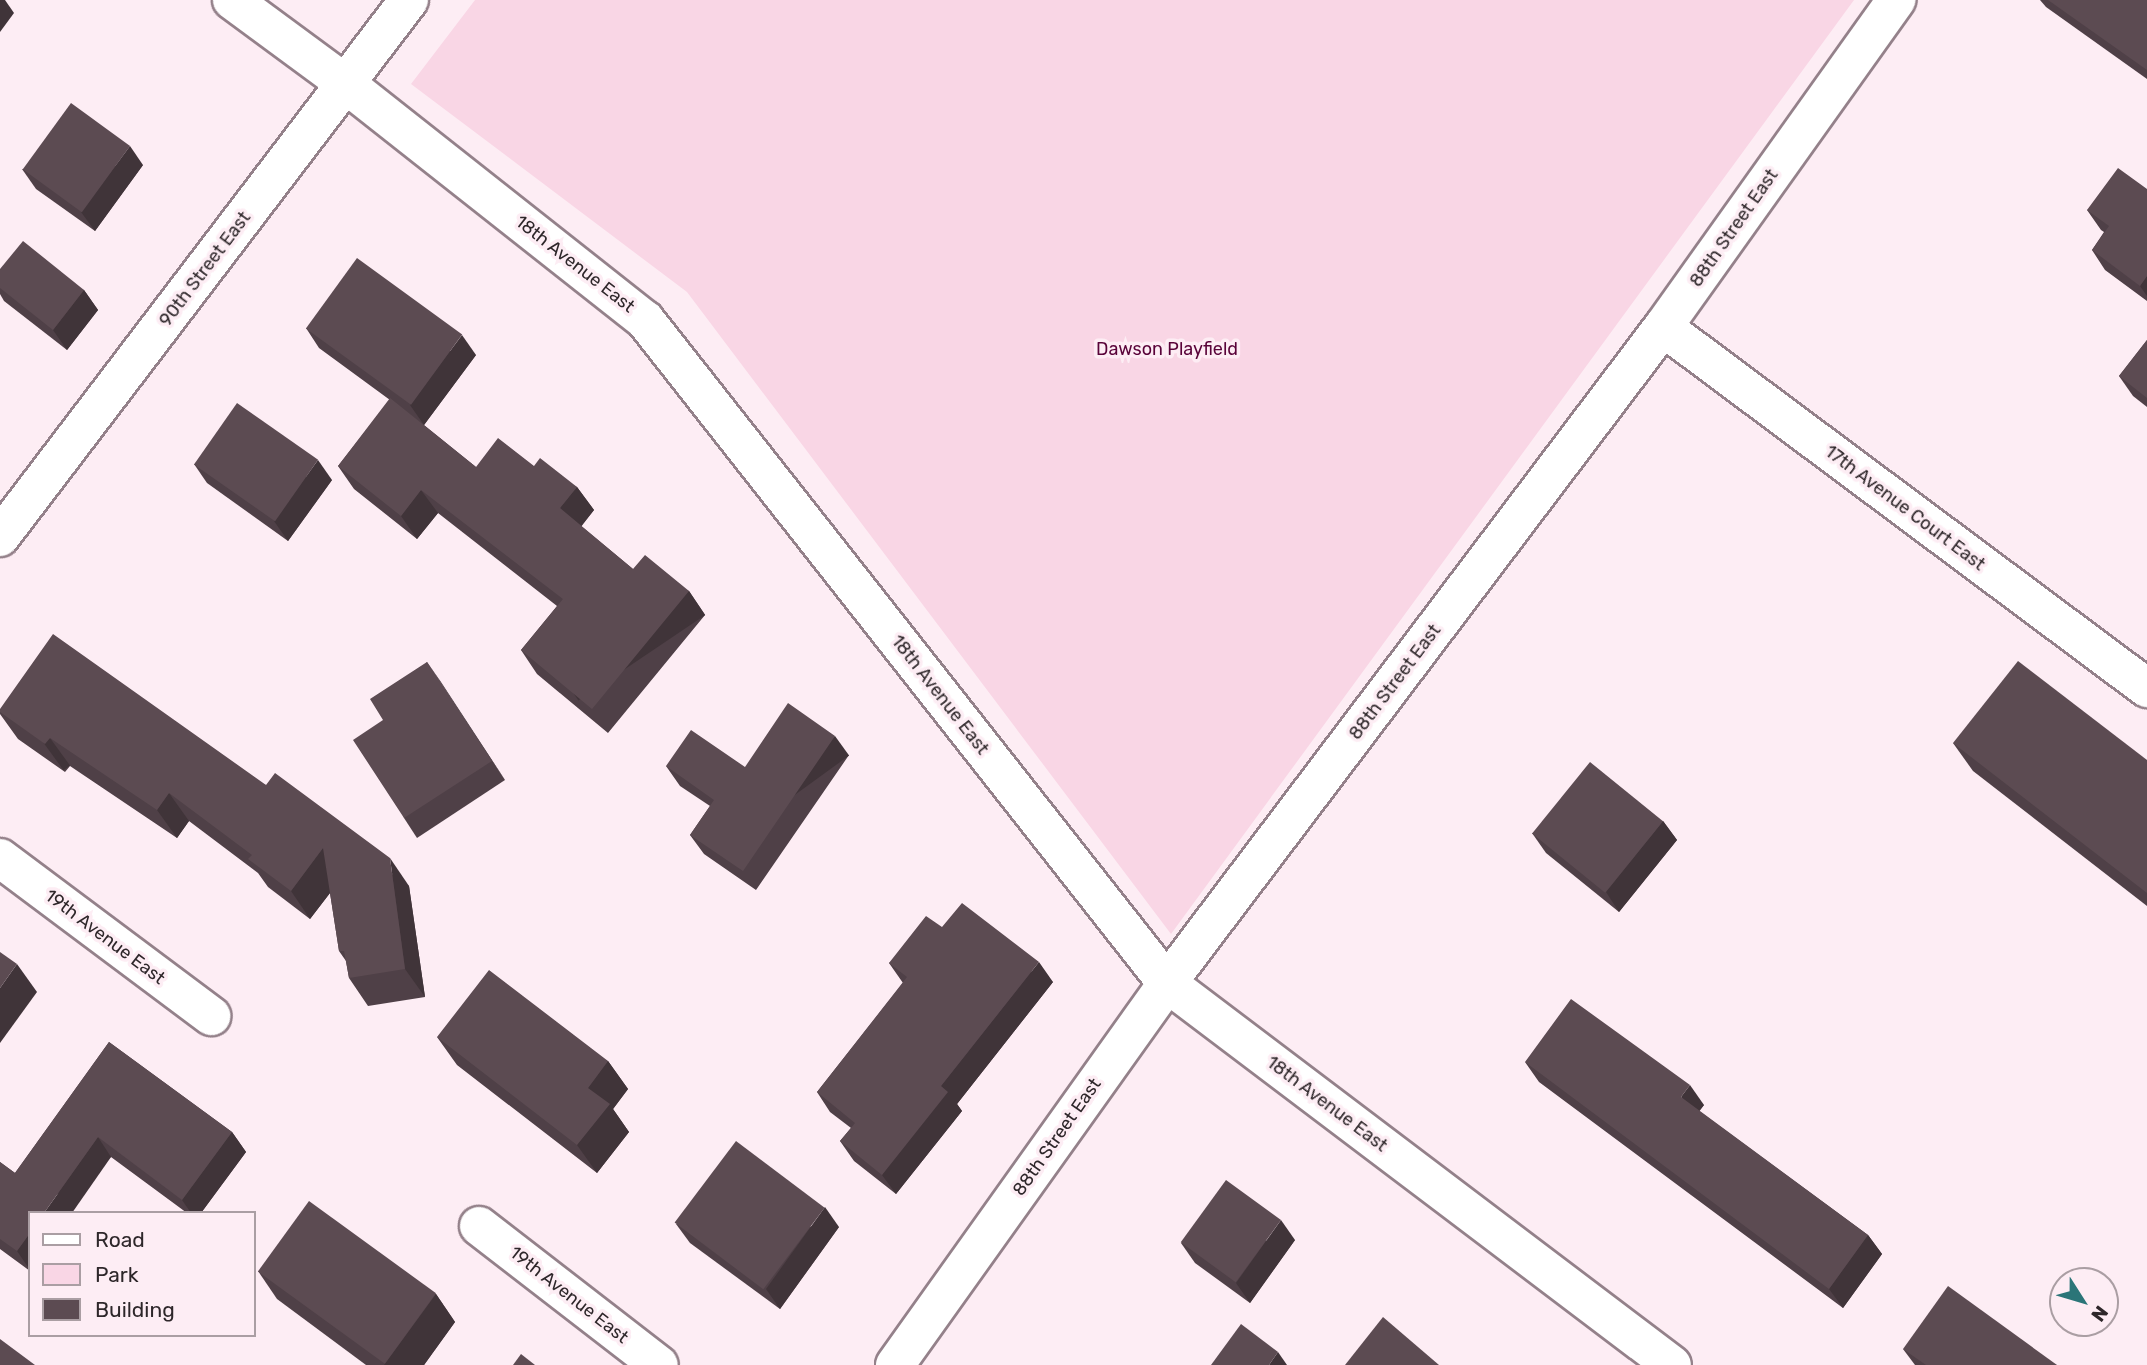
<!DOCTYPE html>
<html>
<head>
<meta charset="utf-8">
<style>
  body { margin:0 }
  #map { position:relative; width:2147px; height:1365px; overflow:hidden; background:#fdedf4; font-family:Rubik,sans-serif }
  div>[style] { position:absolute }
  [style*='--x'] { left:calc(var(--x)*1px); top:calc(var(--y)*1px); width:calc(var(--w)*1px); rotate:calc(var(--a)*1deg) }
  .green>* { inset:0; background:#f9d6e5 }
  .roads { filter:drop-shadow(2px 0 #94818a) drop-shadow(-2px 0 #94818a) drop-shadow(0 2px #94818a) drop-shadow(0 -2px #94818a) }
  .street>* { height:38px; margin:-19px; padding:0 19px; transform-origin:19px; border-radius:19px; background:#fff }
  .wall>* { inset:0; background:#4f4047 }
  .shaded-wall>* { inset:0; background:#403439; transform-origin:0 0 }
  .building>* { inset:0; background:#5c4b52; transform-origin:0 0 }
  span { translate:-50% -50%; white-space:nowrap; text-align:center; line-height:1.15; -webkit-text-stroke:7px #fdedf4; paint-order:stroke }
  .street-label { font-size:18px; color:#2e272a }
  .park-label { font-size:18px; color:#590339 }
  .legend { position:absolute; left:28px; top:1211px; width:228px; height:126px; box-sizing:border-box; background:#fdedf4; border:2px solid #aa9ea3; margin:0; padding:9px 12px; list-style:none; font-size:21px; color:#2e272a }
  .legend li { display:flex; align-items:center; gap:14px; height:35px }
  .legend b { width:35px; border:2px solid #aa9ea3 }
  .north { position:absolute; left:2049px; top:1267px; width:70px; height:70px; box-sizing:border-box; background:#fdedf4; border:2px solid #aa9ea3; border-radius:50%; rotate:127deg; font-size:19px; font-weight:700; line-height:28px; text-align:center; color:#2e272a }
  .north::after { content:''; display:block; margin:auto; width:24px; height:32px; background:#2b7578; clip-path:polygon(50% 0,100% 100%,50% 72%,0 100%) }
</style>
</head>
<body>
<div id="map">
  <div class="green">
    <i style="clip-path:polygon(475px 0,1854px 0,1171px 934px,687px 292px,411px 84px)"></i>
  </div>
  <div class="roads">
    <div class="street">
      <i style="--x:232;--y:0;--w:142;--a:36.4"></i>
      <i style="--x:346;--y:84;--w:381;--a:38.3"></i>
      <i style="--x:645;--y:320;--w:844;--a:51.79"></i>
      <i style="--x:1167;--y:983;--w:633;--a:37.11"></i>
      <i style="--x:1663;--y:327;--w:604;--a:36.72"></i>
      <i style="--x:0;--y:537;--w:675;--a:-52.71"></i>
      <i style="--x:0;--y:858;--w:264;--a:36.8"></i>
      <i style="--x:479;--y:1226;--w:227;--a:37.7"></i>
      <i style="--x:895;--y:1365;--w:469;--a:-54.5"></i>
      <i style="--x:1167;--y:983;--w:822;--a:-52.91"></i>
      <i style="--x:1663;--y:327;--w:402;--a:-54.5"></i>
    </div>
  </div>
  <div class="wall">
    <i style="clip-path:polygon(2040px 0,2147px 0,2147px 79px,2046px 7px)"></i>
    <i style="clip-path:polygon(143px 165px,95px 231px,36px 189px,22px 169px)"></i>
    <i style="clip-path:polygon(2147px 189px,2147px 301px,2105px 270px,2092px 250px,2104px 232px,2101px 230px,2087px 210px)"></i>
    <i style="clip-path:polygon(0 269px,84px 290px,98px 310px,67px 350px,4px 301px,0 294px)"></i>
    <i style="clip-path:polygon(306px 328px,476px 355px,424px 425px,476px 467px,534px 466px,577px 487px,594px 510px,581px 526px,633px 569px,689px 591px,705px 615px,608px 733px,537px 674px,521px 650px,557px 606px,438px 513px,417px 539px,354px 489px,338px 466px,390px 400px,319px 348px)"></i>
    <i style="clip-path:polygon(2147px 340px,2147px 407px,2133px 396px,2119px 376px)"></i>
    <i style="clip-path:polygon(194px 464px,332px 480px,288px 541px,207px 483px)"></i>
    <i style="clip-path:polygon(427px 662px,505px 780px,417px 838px,404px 818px,383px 720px)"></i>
    <i style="clip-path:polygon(0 709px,266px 785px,409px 886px,425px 997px,368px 1006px,349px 978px,346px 961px,339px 951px,330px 893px,310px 919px,268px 887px,258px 873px,189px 821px,177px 838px,70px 766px,65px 772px,18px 739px,0 714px)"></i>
    <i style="clip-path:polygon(1953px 743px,2147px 760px,2147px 906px,1973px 771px)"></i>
    <i style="clip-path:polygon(849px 755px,756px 890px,704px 854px,690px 835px,710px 806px,680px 786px,666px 766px,745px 767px)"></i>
    <i style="clip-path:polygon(1663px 821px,1677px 840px,1619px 912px,1546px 853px,1532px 833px)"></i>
    <i style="clip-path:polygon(942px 927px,1053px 982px,957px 1104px,962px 1111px,896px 1194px,854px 1161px,840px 1141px,851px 1128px,830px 1112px,817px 1092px,903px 983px,889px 963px)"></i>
    <i style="clip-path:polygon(437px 1037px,608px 1061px,628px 1089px,613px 1109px,629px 1132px,597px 1173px,457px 1065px)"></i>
    <i style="clip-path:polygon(109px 1042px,232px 1132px,246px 1152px,201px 1213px,187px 1213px,111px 1157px,30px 1213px,30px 1271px,0 1249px,0 1162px,15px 1173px)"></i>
    <i style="clip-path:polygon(1525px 1062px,1704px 1105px,1699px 1111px,1868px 1235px,1882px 1254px,1843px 1308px,1539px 1082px)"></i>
    <i style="clip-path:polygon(676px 1224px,839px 1227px,780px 1309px,690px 1243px)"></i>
    <i style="clip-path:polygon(1295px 1240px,1250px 1303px,1195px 1263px,1181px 1243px)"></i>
    <i style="clip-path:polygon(258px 1271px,436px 1294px,455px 1322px,424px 1365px,366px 1365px,277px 1299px)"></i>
    <i style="clip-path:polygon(1903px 1349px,2057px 1365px,1915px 1365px)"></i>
  </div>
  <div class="shaded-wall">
    <i style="clip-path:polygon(0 0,5px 0,14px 13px,0 32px)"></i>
    <i style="clip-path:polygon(130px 146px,143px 165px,95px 231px,81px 212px)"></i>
    <i style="clip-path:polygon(2147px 276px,2147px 296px,2140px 286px)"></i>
    <i style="clip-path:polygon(84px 290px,98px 310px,67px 350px,53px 330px)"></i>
    <i style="clip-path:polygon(462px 335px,476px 355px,424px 425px,410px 405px)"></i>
    <i style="clip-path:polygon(318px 460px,332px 480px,288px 541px,274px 521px)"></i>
    <i style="clip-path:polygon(577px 487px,594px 510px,577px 532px,560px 508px)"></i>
    <i style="clip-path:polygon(421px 490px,438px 513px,417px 539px,401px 516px)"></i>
    <i style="left:689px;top:591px;width:29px;height:153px;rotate:56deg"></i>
    <i style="clip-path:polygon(427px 662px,441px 682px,505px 780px,492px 761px)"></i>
    <i style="left:835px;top:736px;width:24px;height:163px;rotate:54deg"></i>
    <i style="left:50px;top:738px;width:34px;height:8px;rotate:54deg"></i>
    <i style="clip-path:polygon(169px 793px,189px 821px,177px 838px,157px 810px)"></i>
    <i style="clip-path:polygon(1663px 821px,1677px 840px,1619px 912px,1606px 892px)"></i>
    <i style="clip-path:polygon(323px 848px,343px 876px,310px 919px,291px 891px)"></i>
    <i style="clip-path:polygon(390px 858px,409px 886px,425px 997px,405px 969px)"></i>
    <i style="clip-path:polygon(1039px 962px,1053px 982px,957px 1104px,962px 1111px,896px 1194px,882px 1175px,941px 1086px)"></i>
    <i style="clip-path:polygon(17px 964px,37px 992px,0 1043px,0 988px)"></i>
    <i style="clip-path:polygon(608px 1061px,628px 1089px,613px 1109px,629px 1132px,597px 1173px,577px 1145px,588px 1088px)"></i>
    <i style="clip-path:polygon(1690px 1085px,1704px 1105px,1695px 1117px,1681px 1097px)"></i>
    <i style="clip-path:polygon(232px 1132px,246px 1152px,201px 1213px,191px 1213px,182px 1200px)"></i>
    <i style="clip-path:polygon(98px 1137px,111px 1157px,72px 1213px,44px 1213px)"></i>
    <i style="clip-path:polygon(825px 1207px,839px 1227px,780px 1309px,766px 1289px)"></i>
    <i style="clip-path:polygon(1281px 1220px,1295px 1240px,1250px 1303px,1236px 1283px)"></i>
    <i style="clip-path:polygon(30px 1233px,30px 1270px,17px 1251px)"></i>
    <i style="clip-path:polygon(1868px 1235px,1882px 1254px,1843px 1308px,1829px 1289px)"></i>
    <i style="clip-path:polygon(436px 1294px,455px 1322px,424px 1365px,384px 1365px)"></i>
    <i style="clip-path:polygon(1278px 1352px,1287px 1365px,1269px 1365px)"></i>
  </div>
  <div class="building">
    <i style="clip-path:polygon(2048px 0,2147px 0,2147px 70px)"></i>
    <i style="left:71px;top:103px;width:73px;height:82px;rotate:36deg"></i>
    <i style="clip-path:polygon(2118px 168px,2147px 189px,2147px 276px,2140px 286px,2092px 250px,2109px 226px,2087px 210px)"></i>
    <i style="clip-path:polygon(23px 241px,84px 290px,53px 330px,0 288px,0 269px)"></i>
    <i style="left:357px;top:258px;width:130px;height:87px;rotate:36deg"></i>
    <i style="clip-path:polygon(2147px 340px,2147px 398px,2119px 376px)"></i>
    <i style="clip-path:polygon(390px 398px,476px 467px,498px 438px,534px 466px,540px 458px,577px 487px,560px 508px,633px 569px,645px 555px,689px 591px,592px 709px,521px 650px,563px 599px,421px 490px,401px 516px,338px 466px)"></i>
    <i style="left:237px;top:403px;width:99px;height:75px;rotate:35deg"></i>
    <i style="clip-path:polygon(53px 634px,266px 785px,275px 773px,390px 858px,405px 969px,349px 978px,344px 951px,339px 951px,323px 848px,291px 891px,248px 859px,252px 855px,169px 793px,157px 810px,50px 738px,45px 744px,0 712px,0 709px)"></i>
    <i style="clip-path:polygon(2018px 661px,2147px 760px,2147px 893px,1953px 743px)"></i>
    <i style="clip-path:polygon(427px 662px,492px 761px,404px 818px,353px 740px,383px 720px,370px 699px)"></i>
    <i style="clip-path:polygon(788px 703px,835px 736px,743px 871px,690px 835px,714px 800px,666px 766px,691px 730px,745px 767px)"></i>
    <i style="left:1590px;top:762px;width:94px;height:92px;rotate:39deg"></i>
    <i style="clip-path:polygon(962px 903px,1039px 962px,941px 1086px,948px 1092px,882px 1175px,840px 1141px,855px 1123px,817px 1092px,907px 977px,889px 963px,926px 916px,942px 927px)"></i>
    <i style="clip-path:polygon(0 952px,17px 964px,0 988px)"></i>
    <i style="clip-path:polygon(489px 970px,608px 1061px,588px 1088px,610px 1104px,577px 1145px,437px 1037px)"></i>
    <i style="clip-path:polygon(1571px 999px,1690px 1085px,1681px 1097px,1868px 1235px,1829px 1289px,1525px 1062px)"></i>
    <i style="clip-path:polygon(109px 1042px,232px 1132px,182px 1200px,98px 1137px,44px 1213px,30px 1213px,30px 1233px,17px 1251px,0 1239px,0 1162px,15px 1173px)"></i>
    <i style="left:736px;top:1141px;width:111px;height:102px;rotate:37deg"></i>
    <i style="left:1226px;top:1180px;width:68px;height:77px;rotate:36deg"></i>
    <i style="left:309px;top:1201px;width:157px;height:87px;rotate:36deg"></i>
    <i style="clip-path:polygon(1948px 1286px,2057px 1365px,1926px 1365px,1903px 1349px)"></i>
    <i style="clip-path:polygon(1383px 1317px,1439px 1365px,1345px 1365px)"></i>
    <i style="clip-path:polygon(1241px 1324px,1278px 1352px,1269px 1365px,1211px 1365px)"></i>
    <i style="clip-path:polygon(0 1339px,35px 1365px,0 1365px)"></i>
    <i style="clip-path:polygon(521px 1354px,535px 1365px,513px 1365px)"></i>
  </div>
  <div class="street-label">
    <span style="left:1734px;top:228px;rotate:-55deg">88th Street East</span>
    <span style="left:575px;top:264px;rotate:38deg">18th Avenue East</span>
    <span style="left:205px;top:269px;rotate:-53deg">90th Street East</span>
    <span style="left:1905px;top:508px;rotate:37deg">17th Avenue Court East</span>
    <span style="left:1395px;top:682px;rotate:-53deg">88th Street East</span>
    <span style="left:940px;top:695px;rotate:52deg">18th Avenue East</span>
    <span style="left:105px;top:937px;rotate:37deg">19th Avenue East</span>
    <span style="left:1327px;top:1104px;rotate:37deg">18th Avenue East</span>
    <span style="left:1057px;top:1137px;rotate:-55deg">88th Street East</span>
    <span style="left:569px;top:1295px;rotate:38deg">19th Avenue East</span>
  </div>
  <div class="park-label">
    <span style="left:1167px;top:349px">Dawson Playfield</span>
  </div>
  <ul class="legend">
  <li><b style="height:9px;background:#fff"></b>Road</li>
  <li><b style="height:19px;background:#f9d6e5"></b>Park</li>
  <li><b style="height:19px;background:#5c4b52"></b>Building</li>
  </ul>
  <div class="north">N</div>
</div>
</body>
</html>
